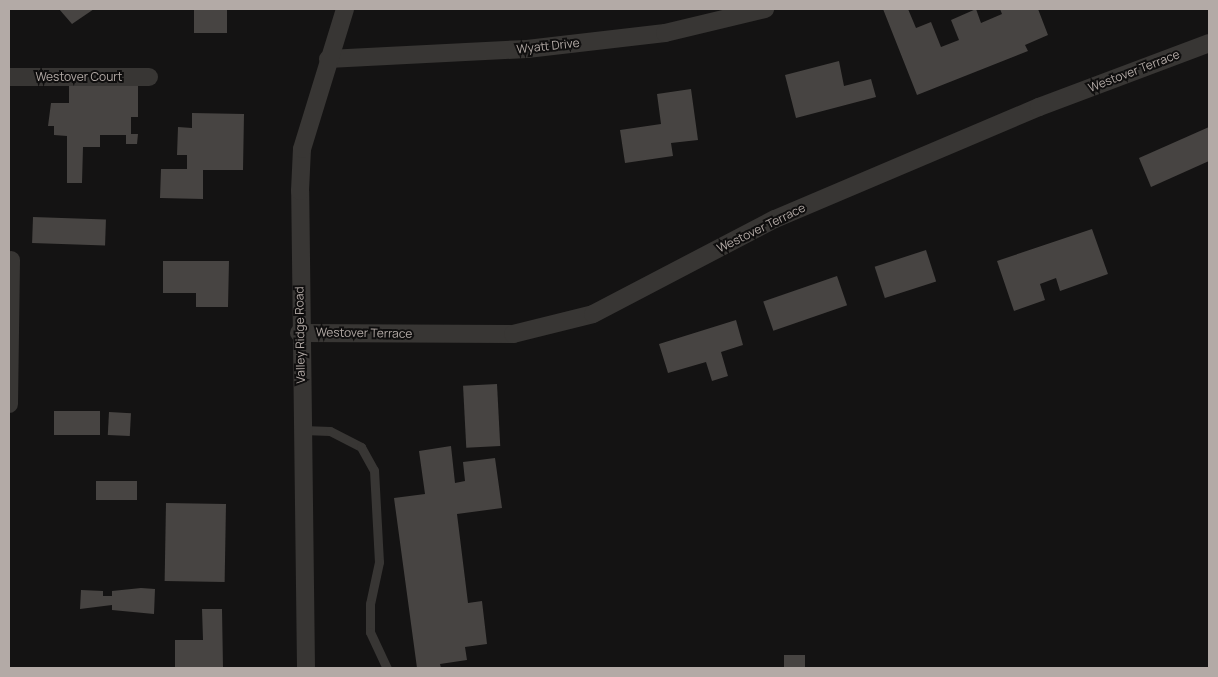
<!DOCTYPE html>
<html>
<head>
<meta charset="utf-8">
<style>
  body { margin:0 }
  #map { position:relative; width:1218px; height:677px; overflow:hidden; background:#141313; font-family:Manrope,sans-serif }
  div>[style] { position:absolute }
  [style*='--x'] { left:calc(var(--x)*1px); top:calc(var(--y)*1px); width:calc(var(--w)*1px); rotate:calc(var(--a)*1deg) }
  .building>* { inset:0; background:#474442; transform-origin:0 0 }
  .lane>* { height:9px; margin:-4.5px; padding:0 4.5px; transform-origin:4.5px; border-radius:4.5px; background:#383634 }
  .street>* { height:18px; margin:-9px; padding:0 9px; transform-origin:9px; border-radius:9px; background:#383634 }
  span { translate:-50% -50%; white-space:nowrap; text-align:center; line-height:1.15; -webkit-text-stroke:4px #0f0e0e; paint-order:stroke }
  .street-label { font-size:12px; color:#b3aaa6 }
  .frame { position:absolute; inset:0; border:10px solid #b3aaa6; pointer-events:none }
</style>
</head>
<body>
<div id="map">
  <div class="building">
    <i style="clip-path:polygon(59px 9px,94px 9px,72px 24px)"></i>
    <i style="left:194px;top:9px;width:33px;height:24px"></i>
    <i style="clip-path:polygon(883px 9px,908px 9px,916px 28px,931px 22px,941px 47px,959px 40px,951px 20px,976px 9px,981px 23px,1002px 14px,1000px 9px,1038px 9px,1048px 35px,1025px 45px,1028px 51px,917px 95px)"></i>
    <i style="clip-path:polygon(839px 61px,844px 86px,871px 79px,876px 97px,796px 118px,785px 75px)"></i>
    <i style="clip-path:polygon(69px 79px,138px 80px,138px 117px,131px 117px,131px 134px,138px 134px,137px 144px,126px 144px,126px 135px,100px 135px,100px 147px,83px 147px,82px 183px,67px 183px,67px 136px,54px 135px,54px 126px,48px 126px,51px 103px,69px 103px)"></i>
    <i style="clip-path:polygon(691px 89px,698px 140px,671px 143px,673px 156px,625px 163px,620px 130px,661px 124px,657px 94px)"></i>
    <i style="clip-path:polygon(192px 113px,244px 114px,243px 170px,203px 170px,203px 199px,160px 198px,161px 169px,187px 169px,187px 155px,177px 155px,178px 127px,192px 128px)"></i>
    <i style="clip-path:polygon(1209px 127px,1209px 161px,1151px 187px,1139px 158px)"></i>
    <i style="left:33px;top:217px;width:73px;height:26px;rotate:2deg"></i>
    <i style="clip-path:polygon(1092px 229px,1108px 274px,1060px 291px,1056px 278px,1040px 284px,1045px 300px,1014px 311px,997px 261px)"></i>
    <i style="left:926px;top:250px;width:33px;height:54px;rotate:72deg"></i>
    <i style="clip-path:polygon(163px 261px,229px 261px,228px 307px,196px 307px,196px 293px,163px 293px)"></i>
    <i style="left:837px;top:276px;width:31px;height:78px;rotate:71deg"></i>
    <i style="clip-path:polygon(736px 320px,743px 345px,721px 352px,728px 376px,712px 381px,706px 362px,668px 373px,659px 344px)"></i>
    <i style="left:497px;top:384px;width:62px;height:34px;rotate:87deg"></i>
    <i style="left:54px;top:411px;width:46px;height:24px"></i>
    <i style="left:109px;top:412px;width:22px;height:23px;rotate:3deg"></i>
    <i style="clip-path:polygon(451px 446px,455px 483px,465px 481px,463px 462px,495px 458px,502px 508px,457px 514px,468px 603px,482px 601px,487px 644px,465px 647px,467px 660px,440px 664px,441px 668px,417px 668px,394px 498px,425px 494px,419px 451px)"></i>
    <i style="left:137px;top:481px;width:19px;height:41px;rotate:90deg"></i>
    <i style="left:166px;top:503px;width:60px;height:78px;rotate:1deg"></i>
    <i style="clip-path:polygon(141px 588px,155px 589px,154px 614px,112px 610px,112px 605px,80px 609px,81px 590px,103px 591px,103px 596px,112px 596px,112px 591px)"></i>
    <i style="clip-path:polygon(202px 609px,222px 609px,223px 668px,175px 668px,175px 640px,203px 640px)"></i>
    <i style="left:784px;top:655px;width:21px;height:13px"></i>
  </div>
  <div class="lane">
    <i style="--x:303;--y:430;--w:27;--a:2"></i>
    <i style="--x:330;--y:431;--w:35;--a:27"></i>
    <i style="--x:361;--y:447;--w:26;--a:61"></i>
    <i style="--x:374;--y:470;--w:92;--a:86.9"></i>
    <i style="--x:379;--y:562;--w:43;--a:102.1"></i>
    <i style="--x:370;--y:604;--w:28;--a:90"></i>
    <i style="--x:370;--y:632;--w:40;--a:65"></i>
  </div>
  <div class="street">
    <i style="--x:328;--y:59;--w:199;--a:-2.9"></i>
    <i style="--x:527;--y:49;--w:139;--a:-6.6"></i>
    <i style="--x:665;--y:33;--w:103;--a:-13.5"></i>
    <i style="--x:9;--y:77;--w:140;--a:0"></i>
    <i style="--x:299;--y:333;--w:214;--a:0.3"></i>
    <i style="--x:513;--y:334;--w:82;--a:-14"></i>
    <i style="--x:593;--y:314;--w:205;--a:-27.6"></i>
    <i style="--x:775;--y:219;--w:287;--a:-23"></i>
    <i style="--x:1039;--y:107;--w:182;--a:-20.6"></i>
    <i style="--x:9;--y:404;--w:144;--a:-89.2"></i>
    <i style="--x:306;--y:668;--w:477;--a:-90.7"></i>
    <i style="--x:300;--y:191;--w:42;--a:-87.3"></i>
    <i style="--x:302;--y:149;--w:146;--a:-72.9"></i>
  </div>
  <div class="street-label">
    <span style="left:548px;top:46px;rotate:-6deg">Wyatt Drive</span>
    <span style="left:1134px;top:71px;rotate:-21deg">Westover Terrace</span>
    <span style="left:79px;top:77px">Westover Court</span>
    <span style="left:761px;top:228px;rotate:-26deg">Westover Terrace</span>
    <span style="left:364px;top:333px;rotate:1deg">Westover Terrace</span>
    <span style="left:300px;top:335px;rotate:-91deg">Valley Ridge Road</span>
  </div>
  <div class="frame"></div>
</div>
</body>
</html>
